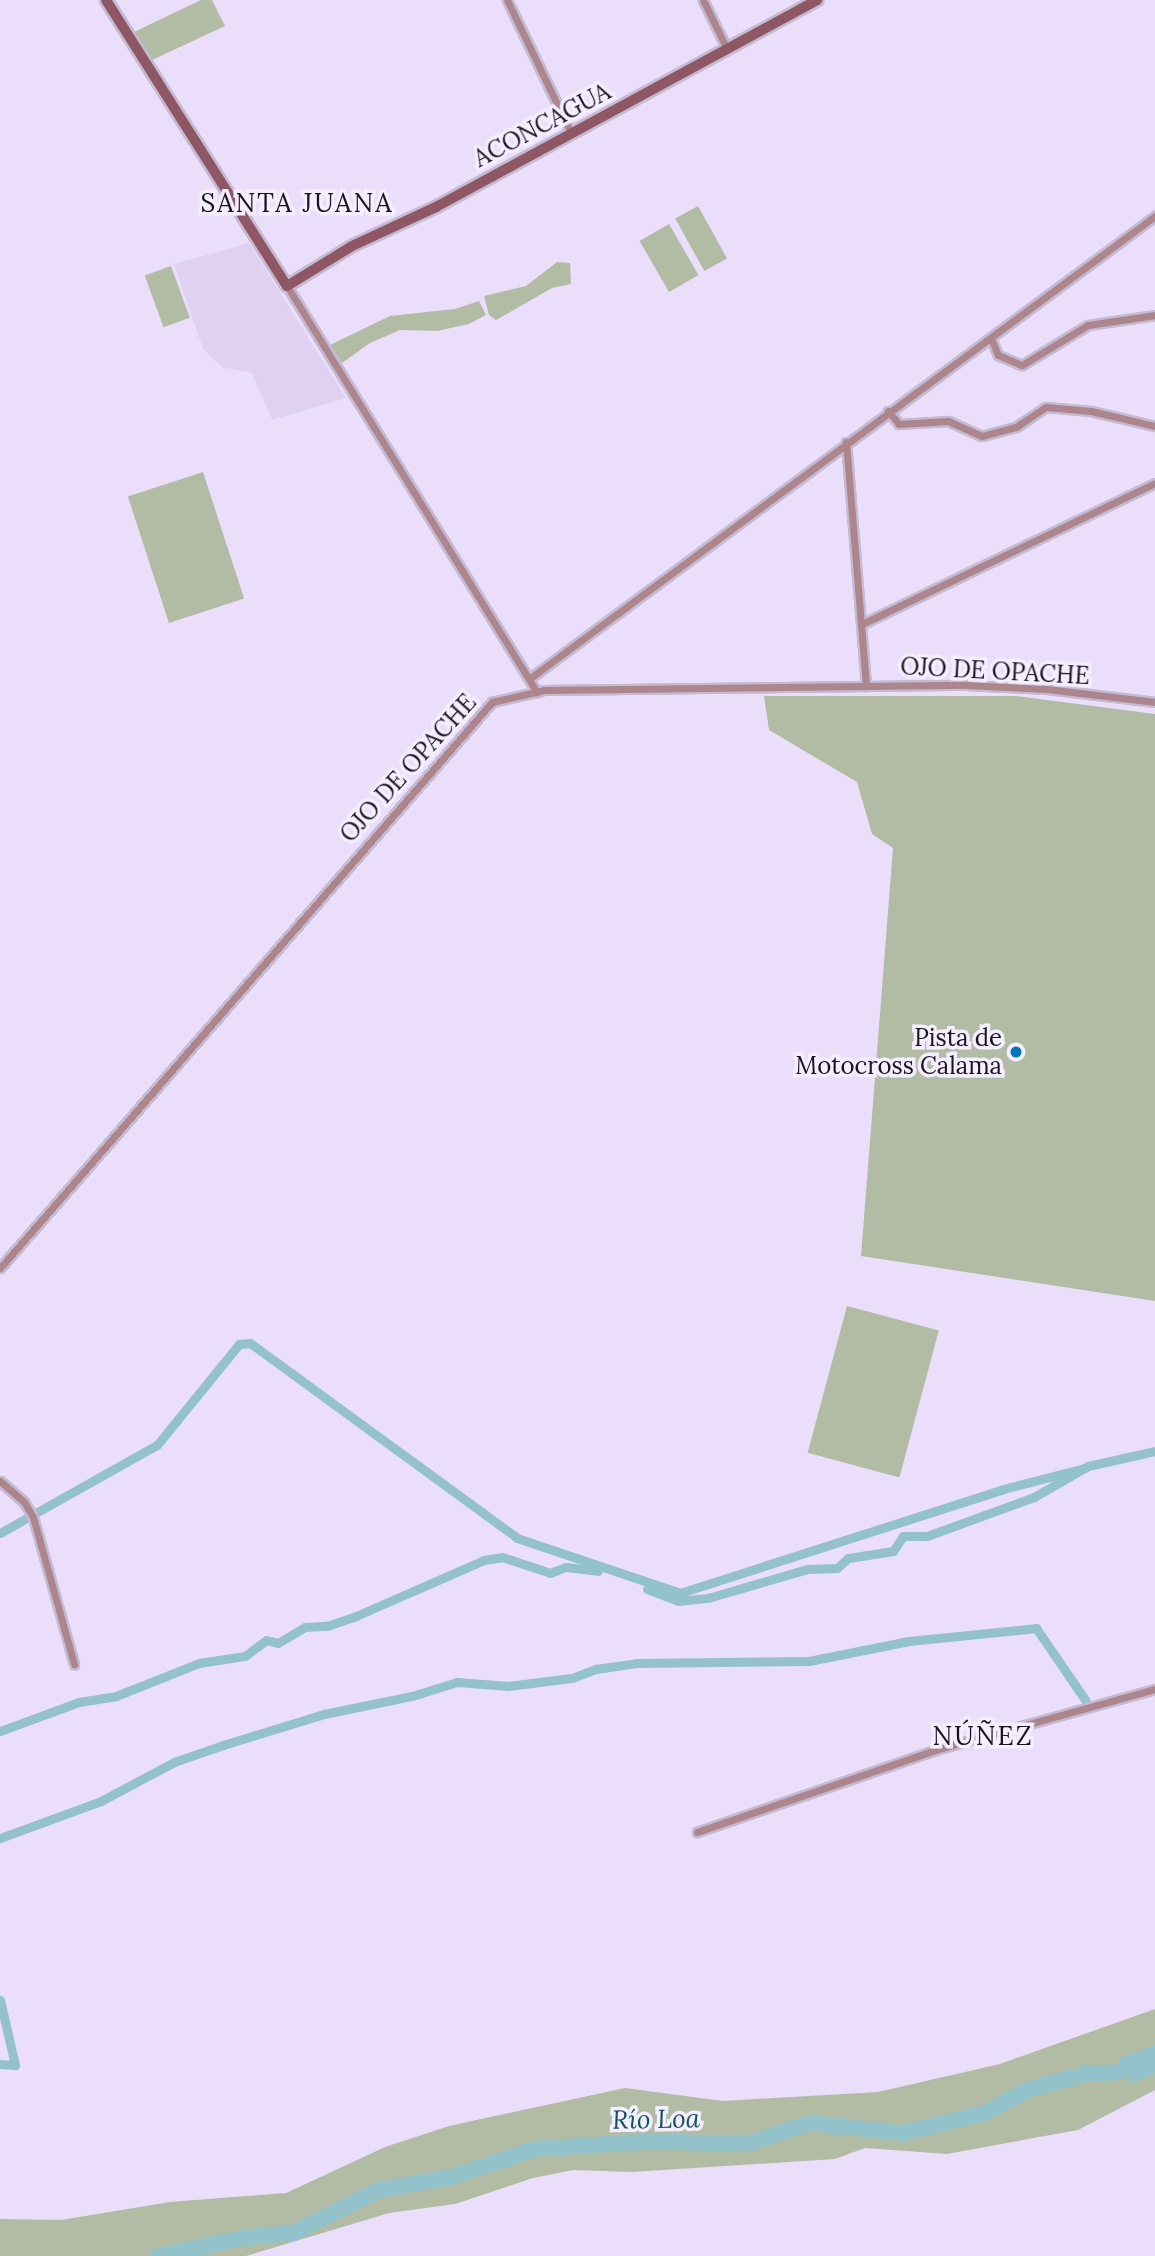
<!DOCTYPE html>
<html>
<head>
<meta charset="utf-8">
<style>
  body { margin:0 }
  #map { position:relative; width:1155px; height:2256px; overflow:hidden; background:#eadefa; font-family:Lora,serif }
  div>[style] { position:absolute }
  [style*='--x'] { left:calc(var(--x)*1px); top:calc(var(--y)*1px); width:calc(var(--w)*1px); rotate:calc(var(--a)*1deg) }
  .built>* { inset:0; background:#e0d1f3 }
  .green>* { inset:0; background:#b2bca4; transform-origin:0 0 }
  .water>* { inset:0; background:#93c2cb }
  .canal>* { height:9px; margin:-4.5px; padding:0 4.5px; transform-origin:4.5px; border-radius:4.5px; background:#93c2cb }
  .river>* { height:16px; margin:-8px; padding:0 8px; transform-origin:8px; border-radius:8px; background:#93c2cb }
  .roads { filter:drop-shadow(2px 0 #c4bad2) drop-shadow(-2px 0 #c4bad2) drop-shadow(0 2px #c4bad2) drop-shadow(0 -2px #c4bad2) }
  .street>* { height:7px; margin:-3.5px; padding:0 3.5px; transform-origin:3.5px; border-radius:3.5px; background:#ad858d }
  .secondary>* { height:10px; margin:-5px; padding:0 5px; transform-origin:5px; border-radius:5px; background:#8f5763 }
  .dots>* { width:19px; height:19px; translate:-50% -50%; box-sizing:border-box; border:4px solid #f5eeff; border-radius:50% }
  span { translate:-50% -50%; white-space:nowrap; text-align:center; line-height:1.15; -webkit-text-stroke:7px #f5eeff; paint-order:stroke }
  .street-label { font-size:24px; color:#18141d }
  .poi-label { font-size:24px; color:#18141d }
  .right { translate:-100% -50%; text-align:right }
  .neighbourhood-label { font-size:26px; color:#18141d; letter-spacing:2px }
  .water-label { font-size:26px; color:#11545e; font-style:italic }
</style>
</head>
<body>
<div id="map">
  <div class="built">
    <i style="clip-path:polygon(249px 243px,346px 398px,272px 420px,252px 373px,222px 367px,203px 349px,174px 264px)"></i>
  </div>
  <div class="green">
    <i style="clip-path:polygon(201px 0,212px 0,225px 26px,150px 61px,132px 33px)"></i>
    <i style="left:698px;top:206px;width:60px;height:26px;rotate:61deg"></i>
    <i style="left:669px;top:224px;width:59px;height:34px;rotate:60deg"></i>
    <i style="clip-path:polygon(557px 262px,570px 263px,571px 284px,552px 288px,496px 320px,489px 315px,484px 296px,526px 286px)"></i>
    <i style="left:171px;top:266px;width:55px;height:28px;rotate:70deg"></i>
    <i style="clip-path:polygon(479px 301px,486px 315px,469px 324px,437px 331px,400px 330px,370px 343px,342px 363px,330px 345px,390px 316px,455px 309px)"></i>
    <i style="left:203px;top:472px;width:133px;height:79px;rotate:72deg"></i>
    <i style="clip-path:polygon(764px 696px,1016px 696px,1155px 714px,1155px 1301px,861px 1256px,893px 848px,872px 834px,857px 782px,769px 730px)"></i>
    <i style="left:847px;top:1306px;width:95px;height:152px;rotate:15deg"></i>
    <i style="clip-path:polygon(1155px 2009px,1155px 2090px,1078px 2130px,947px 2154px,865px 2148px,835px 2159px,632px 2172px,573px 2170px,533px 2178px,455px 2204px,389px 2213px,246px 2256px,0 2256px,0 2219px,61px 2220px,170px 2202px,286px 2193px,385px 2147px,449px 2126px,625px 2088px,723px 2101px,878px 2092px,1000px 2064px)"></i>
  </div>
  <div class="water">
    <i style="clip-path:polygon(1155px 2045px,1155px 2074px,1130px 2084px,1118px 2059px)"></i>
  </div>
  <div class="canal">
    <i style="--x:0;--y:1533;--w:180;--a:-29.3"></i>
    <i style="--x:157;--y:1445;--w:130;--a:-50.9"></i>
    <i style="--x:239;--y:1344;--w:11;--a:-5"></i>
    <i style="--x:250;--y:1343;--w:331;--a:36.1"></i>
    <i style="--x:517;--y:1538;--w:172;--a:18.6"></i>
    <i style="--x:680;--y:1593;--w:339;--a:-17.8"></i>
    <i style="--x:1003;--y:1489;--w:85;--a:-14.4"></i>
    <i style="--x:647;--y:1589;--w:33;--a:21"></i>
    <i style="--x:678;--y:1601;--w:30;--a:-6"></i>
    <i style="--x:708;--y:1598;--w:103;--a:-16.3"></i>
    <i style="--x:807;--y:1569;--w:30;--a:-2"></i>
    <i style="--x:837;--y:1568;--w:15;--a:-42"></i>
    <i style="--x:848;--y:1558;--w:46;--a:-8.8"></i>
    <i style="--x:893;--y:1551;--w:18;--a:-56"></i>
    <i style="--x:903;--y:1536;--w:24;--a:0"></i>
    <i style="--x:927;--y:1536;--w:114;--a:-20"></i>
    <i style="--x:1034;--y:1497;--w:62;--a:-29.9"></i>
    <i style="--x:1088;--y:1466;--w:69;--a:-12.6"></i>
    <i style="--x:0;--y:1731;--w:84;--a:-20.2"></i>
    <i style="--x:79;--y:1702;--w:37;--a:-9"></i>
    <i style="--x:116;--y:1696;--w:89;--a:-21.7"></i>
    <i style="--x:199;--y:1663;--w:47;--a:-8.7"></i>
    <i style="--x:245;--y:1656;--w:26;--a:-37"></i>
    <i style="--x:266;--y:1640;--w:12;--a:14"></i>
    <i style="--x:278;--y:1643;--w:31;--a:-31"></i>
    <i style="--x:305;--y:1627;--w:22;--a:-3"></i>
    <i style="--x:327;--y:1626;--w:31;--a:-19"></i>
    <i style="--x:356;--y:1616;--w:140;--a:-23.6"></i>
    <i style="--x:484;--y:1560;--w:18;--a:-9"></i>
    <i style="--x:502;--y:1557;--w:51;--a:18.4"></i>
    <i style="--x:550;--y:1573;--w:17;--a:-21"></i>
    <i style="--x:566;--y:1567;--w:32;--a:7"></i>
    <i style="--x:0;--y:1838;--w:108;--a:-20.1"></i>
    <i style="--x:101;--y:1801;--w:83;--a:-28.1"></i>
    <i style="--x:174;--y:1762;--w:52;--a:-19.1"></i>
    <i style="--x:223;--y:1745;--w:106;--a:-17.1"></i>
    <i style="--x:324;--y:1714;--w:90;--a:-11.6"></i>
    <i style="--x:412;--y:1696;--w:47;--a:-17.3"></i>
    <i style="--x:457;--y:1682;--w:51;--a:4.5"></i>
    <i style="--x:508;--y:1686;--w:64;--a:-7.1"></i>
    <i style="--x:572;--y:1678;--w:26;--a:-21"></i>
    <i style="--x:596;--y:1669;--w:41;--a:-8.3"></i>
    <i style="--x:637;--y:1663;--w:172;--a:-0.7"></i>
    <i style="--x:809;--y:1661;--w:102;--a:-11.3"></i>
    <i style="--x:909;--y:1641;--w:128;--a:-5.8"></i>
    <i style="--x:1036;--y:1628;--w:88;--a:55.6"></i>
    <i style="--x:0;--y:2000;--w:67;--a:77"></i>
    <i style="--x:15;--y:2065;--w:15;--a:-176"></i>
  </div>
  <div class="river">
    <i style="--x:158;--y:2256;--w:91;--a:-12.1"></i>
    <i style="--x:247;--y:2237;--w:46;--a:-5"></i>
    <i style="--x:293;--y:2233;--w:96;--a:-26.6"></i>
    <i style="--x:379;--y:2190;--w:74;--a:-10.1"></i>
    <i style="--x:452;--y:2177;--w:88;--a:-18.6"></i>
    <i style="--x:535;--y:2149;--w:117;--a:-3.9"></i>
    <i style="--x:652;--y:2141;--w:75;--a:2.3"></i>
    <i style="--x:727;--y:2144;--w:26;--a:-4"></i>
    <i style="--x:753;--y:2142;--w:59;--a:-18.7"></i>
    <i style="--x:809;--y:2123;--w:95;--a:6.1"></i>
    <i style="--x:903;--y:2133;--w:84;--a:-13.7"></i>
    <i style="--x:985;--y:2113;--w:48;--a:-28.7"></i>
    <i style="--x:1027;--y:2090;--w:60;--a:-15.4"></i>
    <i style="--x:1085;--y:2074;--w:33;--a:-3"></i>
    <i style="--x:1118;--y:2072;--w:40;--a:-21"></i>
  </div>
  <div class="roads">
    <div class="street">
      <i style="--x:507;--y:0;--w:148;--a:64.3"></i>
      <i style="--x:703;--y:0;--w:55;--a:63.9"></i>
      <i style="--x:287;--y:286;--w:477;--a:58.4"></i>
      <i style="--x:991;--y:338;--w:18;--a:68"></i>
      <i style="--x:998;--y:355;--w:26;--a:23"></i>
      <i style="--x:1022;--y:365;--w:77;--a:-31.2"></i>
      <i style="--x:1088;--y:325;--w:68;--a:-8.5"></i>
      <i style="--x:888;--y:411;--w:17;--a:50"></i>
      <i style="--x:899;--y:424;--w:49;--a:-3.5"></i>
      <i style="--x:948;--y:421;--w:37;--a:24"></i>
      <i style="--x:982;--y:436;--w:35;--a:-15"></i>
      <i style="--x:1016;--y:427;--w:36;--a:-34"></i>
      <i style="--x:1046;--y:407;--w:45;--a:5.1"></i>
      <i style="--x:1091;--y:411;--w:66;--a:13.2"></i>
      <i style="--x:846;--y:442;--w:245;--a:85.3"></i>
      <i style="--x:862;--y:624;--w:325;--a:-25.7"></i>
      <i style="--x:529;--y:679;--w:779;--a:-36.49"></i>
      <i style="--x:0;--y:1268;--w:750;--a:-49"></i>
      <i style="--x:492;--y:702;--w:53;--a:-13"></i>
      <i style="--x:544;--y:690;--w:422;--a:-0.7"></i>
      <i style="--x:966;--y:685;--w:81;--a:2.8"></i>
      <i style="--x:1047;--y:689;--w:109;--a:6.9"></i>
      <i style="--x:0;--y:1481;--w:32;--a:41"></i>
      <i style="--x:24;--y:1502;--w:17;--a:59"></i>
      <i style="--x:33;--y:1517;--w:153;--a:74.4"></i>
      <i style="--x:697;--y:1832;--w:252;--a:-19"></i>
      <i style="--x:935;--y:1750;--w:228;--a:-15.5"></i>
    </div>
    <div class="secondary">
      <i style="--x:106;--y:0;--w:338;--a:57.7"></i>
      <i style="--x:287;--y:286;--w:76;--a:-31.6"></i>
      <i style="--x:352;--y:246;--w:93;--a:-24.9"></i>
      <i style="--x:436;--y:207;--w:434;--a:-28.5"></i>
    </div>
  </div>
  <div class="dots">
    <i style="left:1016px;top:1052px;background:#0075bf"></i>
  </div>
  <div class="street-label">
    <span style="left:542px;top:125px;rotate:-28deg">ACONCAGUA</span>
    <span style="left:995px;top:671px;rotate:3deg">OJO DE OPACHE</span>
    <span style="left:408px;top:768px;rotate:-48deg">OJO DE OPACHE</span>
  </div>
  <div class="poi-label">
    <span class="right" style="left:1002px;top:1052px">Pista de<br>Motocross Calama</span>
  </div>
  <div class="neighbourhood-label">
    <span style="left:297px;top:203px">SANTA JUANA</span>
    <span style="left:983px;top:1736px">NÚÑEZ</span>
  </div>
  <div class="water-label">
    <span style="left:656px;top:2119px;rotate:-1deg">Río Loa</span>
  </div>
</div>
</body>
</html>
